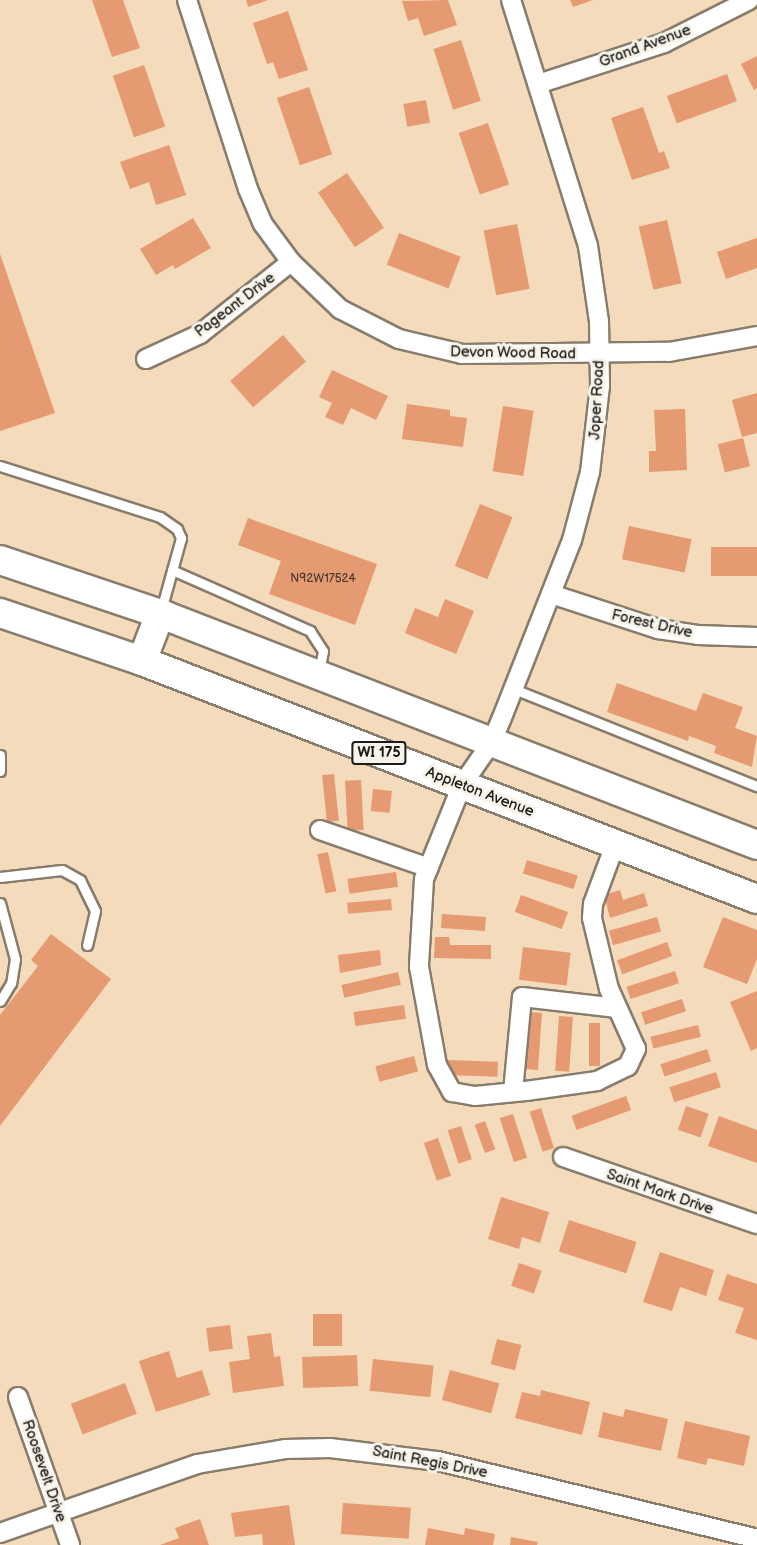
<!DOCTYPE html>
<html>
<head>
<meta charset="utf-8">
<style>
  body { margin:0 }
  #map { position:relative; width:757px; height:1545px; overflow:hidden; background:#f3dbbb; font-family:"Balsamiq Sans",sans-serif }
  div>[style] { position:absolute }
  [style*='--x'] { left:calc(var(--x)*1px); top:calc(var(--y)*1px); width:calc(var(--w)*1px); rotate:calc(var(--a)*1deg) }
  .building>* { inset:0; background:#e69a71; transform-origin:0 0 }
  .roads { filter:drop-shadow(2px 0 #887c6c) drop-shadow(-2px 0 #887c6c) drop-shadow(0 2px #887c6c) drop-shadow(0 -2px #887c6c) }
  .lane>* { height:9px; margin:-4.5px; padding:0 4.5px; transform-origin:4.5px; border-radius:4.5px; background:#fff }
  .street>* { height:18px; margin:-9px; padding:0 9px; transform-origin:9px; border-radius:9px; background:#fff }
  .primary>* { height:28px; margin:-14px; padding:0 14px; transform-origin:14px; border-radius:14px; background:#fff }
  span { translate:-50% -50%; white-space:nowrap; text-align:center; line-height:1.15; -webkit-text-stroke:6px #f7f3e8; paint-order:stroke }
  .number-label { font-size:12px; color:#4e3c31 }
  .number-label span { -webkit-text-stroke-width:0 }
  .shield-label span { padding:2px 4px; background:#f7f3e8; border:2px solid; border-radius:4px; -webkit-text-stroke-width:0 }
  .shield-label { font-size:14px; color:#1c1c1c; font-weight:700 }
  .street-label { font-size:15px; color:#1c1c1c }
</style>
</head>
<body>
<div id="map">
  <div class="building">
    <i style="clip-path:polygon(92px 0,123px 0,140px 48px,112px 57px)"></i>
    <i style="clip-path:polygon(246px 0,268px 0,248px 7px)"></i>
    <i style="clip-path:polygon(448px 0,457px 25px,424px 36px,418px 18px,408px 21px,402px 1px)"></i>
    <i style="clip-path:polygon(570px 0,593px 0,573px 7px)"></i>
    <i style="clip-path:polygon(288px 11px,308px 70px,279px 79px,273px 62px,267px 64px,253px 23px)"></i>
    <i style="left:461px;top:40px;width:64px;height:29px;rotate:72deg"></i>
    <i style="clip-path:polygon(757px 56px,757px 88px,754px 90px,741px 64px)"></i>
    <i style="left:144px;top:65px;width:65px;height:33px;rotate:71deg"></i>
    <i style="left:727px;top:74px;width:29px;height:64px;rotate:70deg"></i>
    <i style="left:309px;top:87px;width:71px;height:34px;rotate:71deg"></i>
    <i style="left:426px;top:100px;width:23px;height:23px;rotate:80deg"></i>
    <i style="clip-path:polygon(643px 107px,659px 153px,664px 151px,670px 168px,632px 180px,611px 118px)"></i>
    <i style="left:488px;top:123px;width:65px;height:31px;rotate:71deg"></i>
    <i style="clip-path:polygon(169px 145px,186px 195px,156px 205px,149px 182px,130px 189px,120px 162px)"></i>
    <i style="left:347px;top:173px;width:66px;height:35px;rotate:56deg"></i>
    <i style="clip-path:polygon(193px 218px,211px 248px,175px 269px,173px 265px,156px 275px,140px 249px)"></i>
    <i style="left:667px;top:220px;width:65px;height:29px;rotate:77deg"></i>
    <i style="left:517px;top:224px;width:66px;height:34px;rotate:79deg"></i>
    <i style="left:399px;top:233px;width:66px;height:34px;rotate:21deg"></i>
    <i style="clip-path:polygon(757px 238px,757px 268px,726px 279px,717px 252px)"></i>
    <i style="clip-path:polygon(0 254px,55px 413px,0 431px)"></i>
    <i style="left:283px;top:335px;width:35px;height:70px;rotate:49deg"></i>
    <i style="clip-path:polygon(332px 370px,388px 396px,376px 420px,351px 408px,343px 425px,325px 417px,332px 403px,319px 397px)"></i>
    <i style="clip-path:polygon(757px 393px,757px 433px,742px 437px,732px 400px)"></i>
    <i style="clip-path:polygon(407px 404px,450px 410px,450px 416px,467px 418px,463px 447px,402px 439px)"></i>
    <i style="left:503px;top:406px;width:31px;height:66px;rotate:9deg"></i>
    <i style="clip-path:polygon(685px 409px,687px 470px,649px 472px,649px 451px,656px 451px,654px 410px)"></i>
    <i style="left:743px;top:438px;width:29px;height:26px;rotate:76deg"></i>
    <i style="left:480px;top:504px;width:35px;height:67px;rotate:22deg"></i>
    <i style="clip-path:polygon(248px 518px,377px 564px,355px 625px,269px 594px,281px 561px,238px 545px)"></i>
    <i style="left:629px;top:526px;width:64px;height:34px;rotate:12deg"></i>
    <i style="left:757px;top:547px;width:29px;height:46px;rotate:90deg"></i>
    <i style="clip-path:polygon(445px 599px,474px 611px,456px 654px,405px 633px,415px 608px,438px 617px)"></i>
    <i style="clip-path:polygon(617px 683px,696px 711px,703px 693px,743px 707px,735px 728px,757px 736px,752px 767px,714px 753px,716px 746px,689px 736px,688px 741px,607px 712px)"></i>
    <i style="left:334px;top:774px;width:47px;height:12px;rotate:84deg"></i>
    <i style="left:361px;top:780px;width:50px;height:16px;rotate:87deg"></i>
    <i style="left:373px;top:789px;width:19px;height:22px;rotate:6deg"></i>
    <i style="left:328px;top:852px;width:40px;height:11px;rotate:78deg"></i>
    <i style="left:527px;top:860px;width:53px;height:14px;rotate:17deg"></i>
    <i style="left:396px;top:872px;width:15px;height:49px;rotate:82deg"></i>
    <i style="clip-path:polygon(620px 890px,623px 900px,644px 893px,648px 906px,610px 918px,604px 895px)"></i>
    <i style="left:521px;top:895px;width:50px;height:18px;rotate:20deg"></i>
    <i style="left:391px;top:899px;width:11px;height:44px;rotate:85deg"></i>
    <i style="left:442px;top:914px;width:44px;height:14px;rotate:4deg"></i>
    <i style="left:657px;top:917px;width:15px;height:50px;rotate:74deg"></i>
    <i style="clip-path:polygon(723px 917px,757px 930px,757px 959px,747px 984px,703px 967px)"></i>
    <i style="clip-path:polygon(51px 934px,111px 979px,0 1126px,0 1015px,38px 966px,31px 960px)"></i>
    <i style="clip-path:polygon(435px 937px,449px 937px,450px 945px,491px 945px,491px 959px,434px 958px)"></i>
    <i style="left:667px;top:942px;width:15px;height:53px;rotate:70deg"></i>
    <i style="left:523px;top:947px;width:48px;height:33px;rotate:7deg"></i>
    <i style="clip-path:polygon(380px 950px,381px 965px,340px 973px,338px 955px)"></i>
    <i style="left:675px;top:971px;width:13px;height:51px;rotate:72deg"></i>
    <i style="left:398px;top:972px;width:13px;height:58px;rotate:77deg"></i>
    <i style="clip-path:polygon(757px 991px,757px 1048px,751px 1051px,730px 1002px)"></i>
    <i style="left:682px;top:999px;width:13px;height:43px;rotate:72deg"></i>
    <i style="left:404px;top:1005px;width:14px;height:51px;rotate:82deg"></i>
    <i style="left:527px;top:1012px;width:15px;height:57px;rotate:4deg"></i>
    <i style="left:559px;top:1016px;width:14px;height:55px;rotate:4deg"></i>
    <i style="left:589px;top:1023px;width:11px;height:43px"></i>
    <i style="left:698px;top:1025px;width:12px;height:49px;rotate:76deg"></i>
    <i style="left:707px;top:1049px;width:13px;height:49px;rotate:72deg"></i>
    <i style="left:414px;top:1056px;width:16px;height:40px;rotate:75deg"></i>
    <i style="left:447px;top:1060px;width:51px;height:15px;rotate:2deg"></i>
    <i style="left:716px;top:1072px;width:16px;height:49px;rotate:72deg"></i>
    <i style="left:626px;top:1096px;width:15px;height:58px;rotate:70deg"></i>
    <i style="left:686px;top:1106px;width:24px;height:25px;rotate:19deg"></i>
    <i style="left:541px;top:1108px;width:42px;height:12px;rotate:72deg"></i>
    <i style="left:513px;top:1114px;width:46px;height:14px;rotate:72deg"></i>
    <i style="clip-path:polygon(719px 1116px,757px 1130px,757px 1163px,708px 1146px)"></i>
    <i style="left:485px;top:1121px;width:30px;height:11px;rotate:70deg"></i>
    <i style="left:461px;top:1126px;width:35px;height:14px;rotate:72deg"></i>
    <i style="left:438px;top:1138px;width:40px;height:15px;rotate:71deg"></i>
    <i style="clip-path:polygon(501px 1197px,549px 1212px,540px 1243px,522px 1237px,519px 1249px,488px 1239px)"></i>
    <i style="left:569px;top:1220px;width:71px;height:33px;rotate:18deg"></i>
    <i style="clip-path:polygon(660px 1252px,714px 1270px,706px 1296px,680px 1287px,672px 1311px,643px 1302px)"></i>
    <i style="left:519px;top:1263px;width:24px;height:24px;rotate:19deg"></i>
    <i style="clip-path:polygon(727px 1274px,757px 1284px,757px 1340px,735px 1333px,744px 1308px,718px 1300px)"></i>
    <i style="left:313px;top:1314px;width:29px;height:32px"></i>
    <i style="left:230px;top:1325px;width:24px;height:24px;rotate:83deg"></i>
    <i style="clip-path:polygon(271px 1333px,274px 1357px,280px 1356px,284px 1386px,233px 1393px,229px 1362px,250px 1359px,247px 1336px)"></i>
    <i style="left:497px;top:1339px;width:25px;height:26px;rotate:14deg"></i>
    <i style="clip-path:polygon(169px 1351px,177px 1378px,202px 1370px,210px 1395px,156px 1412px,139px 1361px)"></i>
    <i style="left:357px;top:1355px;width:31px;height:55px;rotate:88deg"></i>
    <i style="left:373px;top:1359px;width:61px;height:32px;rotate:6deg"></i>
    <i style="left:450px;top:1370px;width:51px;height:31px;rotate:15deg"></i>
    <i style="left:125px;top:1383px;width:33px;height:58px;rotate:69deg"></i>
    <i style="clip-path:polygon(541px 1390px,590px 1402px,582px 1435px,515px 1418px,522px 1392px,540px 1396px)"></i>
    <i style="clip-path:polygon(625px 1409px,668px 1419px,661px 1451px,598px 1437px,603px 1412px,623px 1417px)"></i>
    <i style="clip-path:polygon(685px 1421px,750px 1436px,744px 1466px,708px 1458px,706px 1465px,677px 1458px)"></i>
    <i style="left:343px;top:1503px;width:68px;height:31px;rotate:4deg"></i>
    <i style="clip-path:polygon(289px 1505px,295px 1545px,263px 1545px,262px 1534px,235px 1537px,231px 1513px)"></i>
    <i style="clip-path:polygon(200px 1519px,209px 1545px,160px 1545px,179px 1538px,175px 1528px)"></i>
    <i style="clip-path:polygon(428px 1528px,464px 1535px,465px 1528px,495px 1534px,493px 1545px,425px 1545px)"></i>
    <i style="clip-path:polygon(511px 1537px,538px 1542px,537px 1545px,510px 1545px)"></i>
  </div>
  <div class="roads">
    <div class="lane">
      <i style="--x:0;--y:466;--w:168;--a:17.7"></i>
      <i style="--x:160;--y:517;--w:21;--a:35"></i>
      <i style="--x:177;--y:529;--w:10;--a:66"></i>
      <i style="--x:181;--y:538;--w:75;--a:105.5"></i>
      <i style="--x:172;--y:570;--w:151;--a:23.8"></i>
      <i style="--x:310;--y:631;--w:24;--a:57"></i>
      <i style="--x:323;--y:651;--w:20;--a:101"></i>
      <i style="--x:514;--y:689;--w:262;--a:21.8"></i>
      <i style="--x:0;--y:755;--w:16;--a:90"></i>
      <i style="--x:0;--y:877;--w:62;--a:-6.4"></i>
      <i style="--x:62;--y:870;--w:21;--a:29"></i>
      <i style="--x:80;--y:880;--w:34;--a:64"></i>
      <i style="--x:95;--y:911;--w:35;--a:103"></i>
      <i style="--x:0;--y:903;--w:58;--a:75"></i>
      <i style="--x:15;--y:959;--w:24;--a:99"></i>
      <i style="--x:11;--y:983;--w:21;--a:121"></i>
    </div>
    <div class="street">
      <i style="--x:187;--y:0;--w:199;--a:72.1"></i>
      <i style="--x:248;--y:189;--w:38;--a:67"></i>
      <i style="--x:263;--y:224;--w:47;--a:53.6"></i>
      <i style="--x:291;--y:262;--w:68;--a:43.8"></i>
      <i style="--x:340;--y:309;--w:66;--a:27"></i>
      <i style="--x:399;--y:339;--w:65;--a:13.4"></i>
      <i style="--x:462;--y:354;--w:207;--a:-0.6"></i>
      <i style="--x:669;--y:352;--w:89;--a:-10.3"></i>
      <i style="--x:511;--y:0;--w:258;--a:72.6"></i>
      <i style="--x:588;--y:246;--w:76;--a:81.7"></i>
      <i style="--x:599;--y:321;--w:65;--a:89.1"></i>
      <i style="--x:600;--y:386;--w:87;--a:96.6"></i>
      <i style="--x:590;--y:472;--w:70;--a:104.8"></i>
      <i style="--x:572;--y:540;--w:193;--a:111.5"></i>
      <i style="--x:501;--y:720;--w:25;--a:113"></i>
      <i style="--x:491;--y:743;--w:51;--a:124.6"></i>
      <i style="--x:462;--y:785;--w:101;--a:112"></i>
      <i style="--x:424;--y:879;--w:88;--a:93.3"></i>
      <i style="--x:419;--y:967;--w:100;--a:79.6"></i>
      <i style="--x:437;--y:1065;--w:31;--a:61"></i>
      <i style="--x:452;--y:1092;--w:23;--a:10"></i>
      <i style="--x:475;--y:1096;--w:51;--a:-5.6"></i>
      <i style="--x:526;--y:1091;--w:72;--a:-8"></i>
      <i style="--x:597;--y:1081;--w:34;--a:-26"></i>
      <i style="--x:628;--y:1066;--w:19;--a:-65"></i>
      <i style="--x:636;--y:1049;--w:66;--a:-114.2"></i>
      <i style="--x:609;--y:989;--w:73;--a:-103.5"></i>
      <i style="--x:592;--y:918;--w:14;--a:-86"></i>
      <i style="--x:593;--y:904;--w:63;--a:-69.6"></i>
      <i style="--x:538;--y:84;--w:133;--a:-18"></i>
      <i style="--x:664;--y:43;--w:95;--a:-26.8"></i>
      <i style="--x:146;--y:359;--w:60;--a:-24.8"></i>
      <i style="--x:200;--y:334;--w:116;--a:-38.4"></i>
      <i style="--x:551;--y:594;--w:113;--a:18.1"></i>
      <i style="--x:658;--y:629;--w:40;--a:8.5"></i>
      <i style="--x:698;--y:635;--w:59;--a:1.9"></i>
      <i style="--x:320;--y:830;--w:115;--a:19.2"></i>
      <i style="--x:513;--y:1092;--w:95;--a:-84.6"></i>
      <i style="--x:522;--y:997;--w:96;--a:6.6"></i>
      <i style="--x:563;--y:1157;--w:205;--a:19.1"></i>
      <i style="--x:18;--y:1397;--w:157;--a:70.6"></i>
      <i style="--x:0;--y:1533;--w:209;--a:-19.3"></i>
      <i style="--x:197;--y:1464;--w:89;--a:-9.7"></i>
      <i style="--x:285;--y:1449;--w:45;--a:-1.3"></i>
      <i style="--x:330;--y:1448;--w:109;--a:6.9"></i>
      <i style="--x:438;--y:1461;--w:328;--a:13.7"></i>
    </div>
    <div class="primary">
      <i style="--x:0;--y:560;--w:175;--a:18.6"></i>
      <i style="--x:166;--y:616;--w:634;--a:21.18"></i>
      <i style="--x:0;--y:613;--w:150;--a:18.7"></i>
      <i style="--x:142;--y:661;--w:659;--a:21.16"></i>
      <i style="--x:142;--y:661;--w:50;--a:-69"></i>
    </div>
  </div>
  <div class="number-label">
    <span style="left:323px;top:579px">N92W17524</span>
  </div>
  <div class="shield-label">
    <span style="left:379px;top:753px">WI 175</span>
  </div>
  <div class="street-label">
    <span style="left:645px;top:46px;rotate:-20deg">Grand Avenue</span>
    <span style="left:235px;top:305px;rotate:-37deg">Pageant Drive</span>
    <span style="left:513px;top:353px;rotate:1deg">Devon Wood Road</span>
    <span style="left:597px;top:400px;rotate:-87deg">Joper Road</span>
    <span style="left:652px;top:624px;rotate:13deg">Forest Drive</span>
    <span style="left:480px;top:792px;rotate:21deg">Appleton Avenue</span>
    <span style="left:660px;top:1192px;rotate:19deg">Saint Mark Drive</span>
    <span style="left:430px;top:1462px;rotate:11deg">Saint Regis Drive</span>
    <span style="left:44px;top:1471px;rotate:71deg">Roosevelt Drive</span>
  </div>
</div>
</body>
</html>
